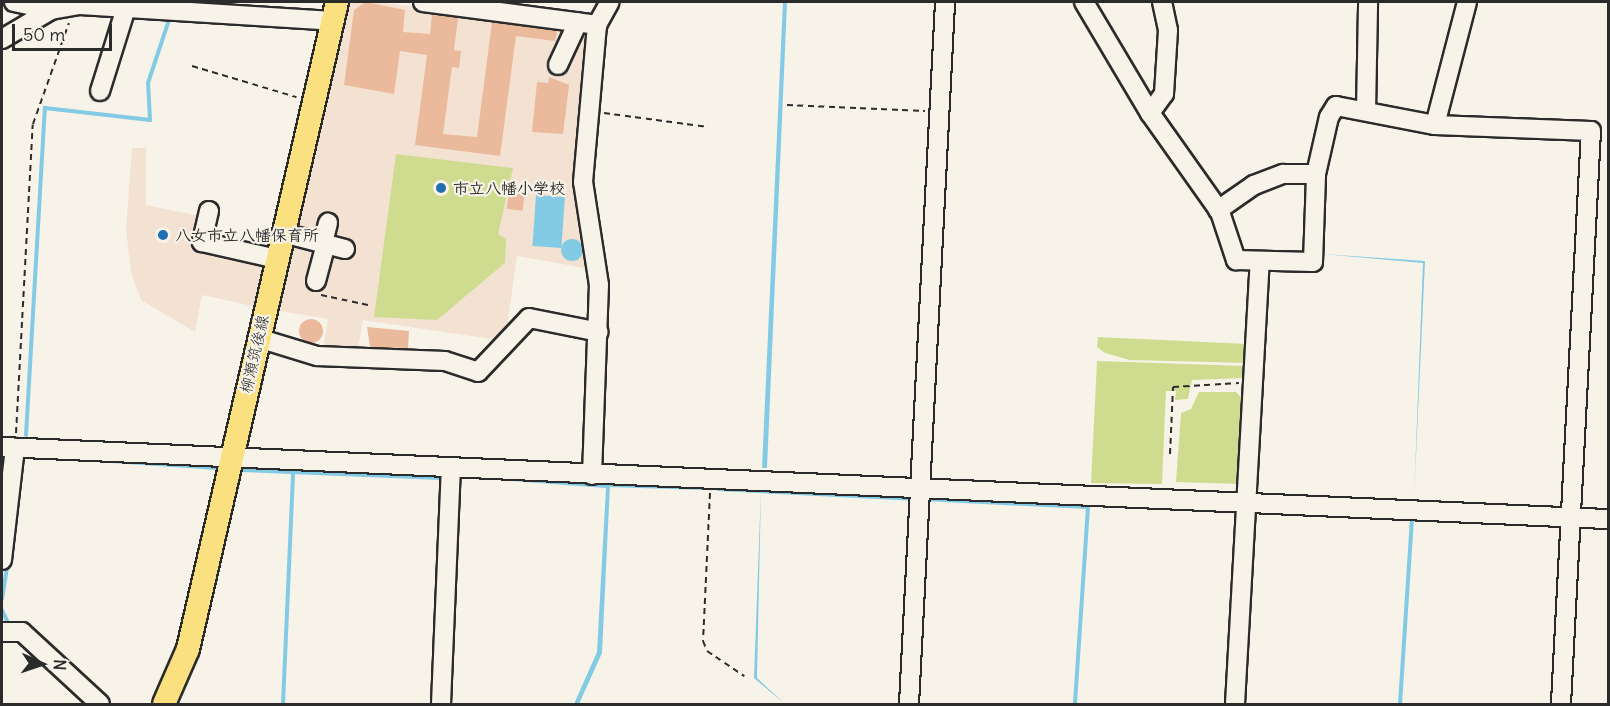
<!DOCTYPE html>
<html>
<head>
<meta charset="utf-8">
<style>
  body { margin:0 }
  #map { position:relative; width:1610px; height:706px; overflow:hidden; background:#f7f3e8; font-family:Delius,"Klee One",sans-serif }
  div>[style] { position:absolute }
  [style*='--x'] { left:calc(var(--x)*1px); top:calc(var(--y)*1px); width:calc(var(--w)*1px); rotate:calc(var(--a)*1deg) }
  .built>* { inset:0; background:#f3e2d1 }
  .green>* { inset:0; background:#cfdc90 }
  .water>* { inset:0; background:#83cae4; transform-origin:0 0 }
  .round { border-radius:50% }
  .stream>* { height:4px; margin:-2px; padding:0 2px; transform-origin:2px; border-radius:2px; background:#83cae4 }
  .building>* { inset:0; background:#ebba9c; transform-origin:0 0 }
  .path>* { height:2px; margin-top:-1px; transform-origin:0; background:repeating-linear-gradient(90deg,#2b2b2b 0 6px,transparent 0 10.5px) }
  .roads { filter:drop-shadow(2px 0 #2b2b2b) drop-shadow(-2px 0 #2b2b2b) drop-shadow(0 2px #2b2b2b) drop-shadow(0 -2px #2b2b2b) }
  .minor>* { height:18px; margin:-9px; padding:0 9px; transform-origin:9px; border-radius:9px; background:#f7f3e8 }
  .major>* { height:22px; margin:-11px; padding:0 11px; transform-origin:11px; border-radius:11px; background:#fbe080 }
  .dots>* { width:16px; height:16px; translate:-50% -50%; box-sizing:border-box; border:3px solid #f7f3e8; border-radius:50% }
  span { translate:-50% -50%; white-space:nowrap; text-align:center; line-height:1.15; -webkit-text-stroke:4.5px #f7f3e8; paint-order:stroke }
  .poi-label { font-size:16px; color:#2b2b2b; font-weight:700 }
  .left { translate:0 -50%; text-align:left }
  .street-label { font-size:16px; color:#2b2b2b }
  .frame { position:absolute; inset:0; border:3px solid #2b2b2b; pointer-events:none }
  .north { position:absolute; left:12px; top:634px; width:60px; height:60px; -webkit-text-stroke:4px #f7f3e8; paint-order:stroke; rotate:93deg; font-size:16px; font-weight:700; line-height:24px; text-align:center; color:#2b2b2b }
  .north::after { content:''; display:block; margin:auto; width:21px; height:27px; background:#2b2b2b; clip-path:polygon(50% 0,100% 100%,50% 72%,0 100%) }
  .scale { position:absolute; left:12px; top:24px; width:100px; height:27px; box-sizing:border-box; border:3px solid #2b2b2b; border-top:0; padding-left:8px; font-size:18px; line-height:21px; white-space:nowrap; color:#2b2b2b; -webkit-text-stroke:4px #f7f3e8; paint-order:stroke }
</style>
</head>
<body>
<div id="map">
  <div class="built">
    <i style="clip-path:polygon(347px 2px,378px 2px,590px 30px,591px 269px,517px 256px,505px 341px,363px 320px,357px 354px,323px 351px,328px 319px,274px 310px)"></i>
    <i style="clip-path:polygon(146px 141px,146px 205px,204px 217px,198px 244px,273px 263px,262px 308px,202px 295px,195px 332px,141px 300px,131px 272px,126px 230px,132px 148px,145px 148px)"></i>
  </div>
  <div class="green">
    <i style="clip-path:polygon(396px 154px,513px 168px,498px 234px,506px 239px,505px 263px,437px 320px,374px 317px)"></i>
    <i style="clip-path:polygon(1098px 337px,1248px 344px,1247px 363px,1130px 360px,1105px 353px,1097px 347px)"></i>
    <i style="clip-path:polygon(1097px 361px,1246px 366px,1245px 378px,1192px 380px,1188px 399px,1175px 400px,1176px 391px,1166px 391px,1162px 484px,1091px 483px)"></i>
    <i style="clip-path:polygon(1199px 392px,1236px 392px,1245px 401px,1241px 484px,1176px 482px,1181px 413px,1191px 409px)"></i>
  </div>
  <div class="water">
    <i style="clip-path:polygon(783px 2px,787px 2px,767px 468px,762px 468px)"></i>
    <i style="left:536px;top:195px;width:29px;height:51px;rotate:4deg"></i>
    <i class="round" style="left:561px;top:239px;width:22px;height:22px"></i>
    <i style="clip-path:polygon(1322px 254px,1425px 261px,1414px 500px,1423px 263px)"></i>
    <i style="clip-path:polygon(20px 457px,219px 467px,218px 470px)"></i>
    <i style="clip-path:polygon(241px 468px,441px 477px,441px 480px,241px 472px)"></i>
    <i style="clip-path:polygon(459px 477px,610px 484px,602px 653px,579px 704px,574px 704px,597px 652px,606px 488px)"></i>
    <i style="clip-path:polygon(761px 489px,757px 678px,785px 704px,754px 678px)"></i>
  </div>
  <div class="stream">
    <i style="--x:26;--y:435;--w:328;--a:-86.7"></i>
    <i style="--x:45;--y:108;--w:106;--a:6.5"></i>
    <i style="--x:150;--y:120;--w:37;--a:-93"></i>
    <i style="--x:148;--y:83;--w:70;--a:-71.6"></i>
    <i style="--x:609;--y:485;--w:94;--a:1.8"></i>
    <i style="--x:718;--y:489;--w:195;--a:2.9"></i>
    <i style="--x:923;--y:499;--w:165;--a:2.8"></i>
    <i style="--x:1088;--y:507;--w:197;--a:93.8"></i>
    <i style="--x:15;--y:528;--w:16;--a:-86"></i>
    <i style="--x:2;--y:599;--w:37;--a:-81"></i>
    <i style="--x:2;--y:610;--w:14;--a:65"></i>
    <i style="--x:283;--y:704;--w:232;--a:-87.5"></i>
    <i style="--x:1400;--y:704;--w:184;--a:-86.3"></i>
  </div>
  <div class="building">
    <i style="clip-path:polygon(366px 2px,405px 10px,403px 32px,430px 34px,432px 15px,458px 18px,454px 50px,461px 51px,459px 68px,452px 67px,443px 134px,477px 137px,492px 22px,557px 31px,555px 41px,516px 36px,500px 156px,415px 145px,427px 55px,400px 51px,394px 94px,344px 85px,354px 10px)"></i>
    <i style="clip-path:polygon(549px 77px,569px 85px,563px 134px,532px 132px,537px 82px,548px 83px)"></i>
    <i style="left:509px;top:191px;width:16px;height:18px;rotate:7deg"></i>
    <i class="round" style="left:299px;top:319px;width:24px;height:24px"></i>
    <i style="clip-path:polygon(367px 327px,409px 331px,408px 348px,370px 347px)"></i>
  </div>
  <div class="path">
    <i style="--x:192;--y:66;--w:109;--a:16.6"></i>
    <i style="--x:787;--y:105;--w:138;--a:2.5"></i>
    <i style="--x:604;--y:113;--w:105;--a:7.7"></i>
    <i style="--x:321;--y:295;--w:48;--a:12"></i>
    <i style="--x:16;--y:433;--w:309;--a:-86.9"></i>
    <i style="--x:33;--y:124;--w:107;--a:-70.4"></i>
    <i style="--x:1170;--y:454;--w:67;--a:-87.4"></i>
    <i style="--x:1173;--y:387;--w:66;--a:-3.5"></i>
    <i style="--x:710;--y:493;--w:148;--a:92.7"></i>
    <i style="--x:703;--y:641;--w:11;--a:68"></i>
    <i style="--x:707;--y:651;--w:45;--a:34"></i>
  </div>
  <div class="roads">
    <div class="minor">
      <i style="--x:14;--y:2;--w:38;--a:12"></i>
      <i style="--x:423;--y:2;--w:176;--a:7.5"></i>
      <i style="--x:1084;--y:2;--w:129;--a:59.3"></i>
      <i style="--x:1150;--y:113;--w:121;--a:54.7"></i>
      <i style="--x:1220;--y:212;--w:51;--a:71.6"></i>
      <i style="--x:1236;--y:260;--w:77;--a:1.5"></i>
      <i style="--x:1313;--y:262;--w:88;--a:-88"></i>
      <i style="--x:1316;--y:174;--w:58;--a:-77.2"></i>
      <i style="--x:1329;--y:117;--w:13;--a:-58"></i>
      <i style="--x:1336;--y:106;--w:101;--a:10.9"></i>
      <i style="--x:1435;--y:125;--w:156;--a:2.2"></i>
      <i style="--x:1591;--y:131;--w:574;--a:93"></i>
      <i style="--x:2;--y:39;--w:57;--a:-30.6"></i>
      <i style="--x:51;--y:10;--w:29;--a:-10"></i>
      <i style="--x:80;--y:5;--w:253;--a:3.6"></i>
      <i style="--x:558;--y:65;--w:47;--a:-65.1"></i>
      <i style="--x:100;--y:91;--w:87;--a:-72.6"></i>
      <i style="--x:1366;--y:111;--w:109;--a:-88.9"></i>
      <i style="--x:1150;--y:113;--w:24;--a:-54"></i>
      <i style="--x:1164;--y:94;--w:64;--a:-86.4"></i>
      <i style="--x:1168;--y:30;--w:29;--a:-102"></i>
      <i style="--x:1435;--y:125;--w:127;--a:-75.4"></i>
      <i style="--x:1218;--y:210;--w:44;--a:-34.8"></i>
      <i style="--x:1254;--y:185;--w:31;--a:-21"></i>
      <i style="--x:1283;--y:174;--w:33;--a:0"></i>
      <i style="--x:209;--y:211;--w:32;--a:103"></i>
      <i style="--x:202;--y:242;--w:77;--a:12.8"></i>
      <i style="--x:283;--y:233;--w:64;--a:14.5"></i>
      <i style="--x:323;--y:243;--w:21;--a:-76"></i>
      <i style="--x:316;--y:281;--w:38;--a:-75"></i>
      <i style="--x:258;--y:338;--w:62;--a:17"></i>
      <i style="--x:317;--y:356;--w:128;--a:2.2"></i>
      <i style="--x:445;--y:361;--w:35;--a:18"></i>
      <i style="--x:478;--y:372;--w:74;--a:-46.6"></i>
      <i style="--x:529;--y:318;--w:71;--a:11.3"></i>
      <i style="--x:2;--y:447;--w:1608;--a:2.57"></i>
      <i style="--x:592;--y:475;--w:190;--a:-87.9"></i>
      <i style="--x:599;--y:285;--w:104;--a:-98.8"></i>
      <i style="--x:583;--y:182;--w:158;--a:-84.9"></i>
      <i style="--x:597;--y:25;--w:26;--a:-61"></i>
      <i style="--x:2;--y:560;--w:113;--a:-83.4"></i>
      <i style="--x:3;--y:632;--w:19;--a:0"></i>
      <i style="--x:22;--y:632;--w:106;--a:42.7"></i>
      <i style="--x:441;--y:704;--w:236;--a:-87.6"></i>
      <i style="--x:909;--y:704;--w:703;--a:-87.06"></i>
      <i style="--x:1235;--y:704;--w:443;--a:-86.8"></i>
    </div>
    <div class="major">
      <i style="--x:164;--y:704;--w:60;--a:-66.4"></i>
      <i style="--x:188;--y:649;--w:664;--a:-77.03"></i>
    </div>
  </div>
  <div class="dots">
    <i style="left:441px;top:188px;background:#1f6fb2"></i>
    <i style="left:163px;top:235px;background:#1f6fb2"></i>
  </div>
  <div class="poi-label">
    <span class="left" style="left:453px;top:188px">市立八幡小学校</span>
    <span class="left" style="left:175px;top:235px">八女市立八幡保育所</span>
  </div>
  <div class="street-label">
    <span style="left:254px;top:354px;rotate:-77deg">柳瀬筑後線</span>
  </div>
  <div class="frame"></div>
  <div class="north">N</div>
  <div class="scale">50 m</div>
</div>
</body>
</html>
